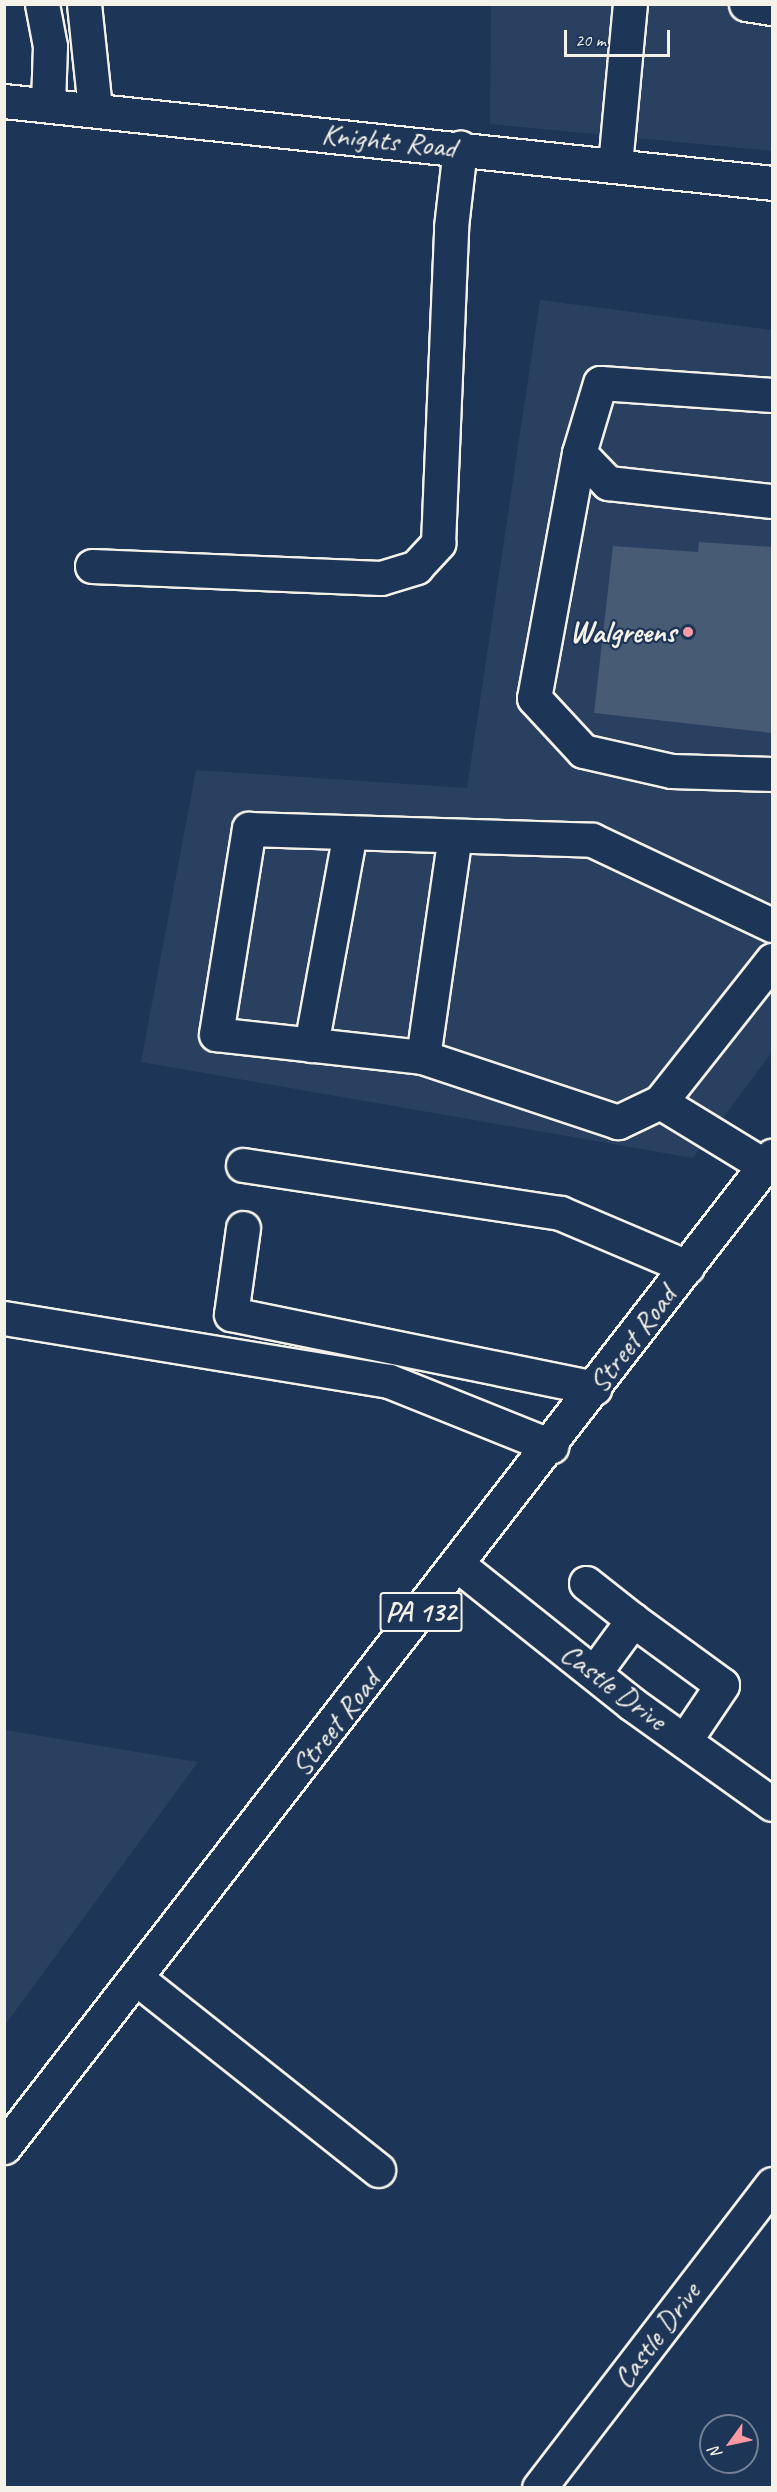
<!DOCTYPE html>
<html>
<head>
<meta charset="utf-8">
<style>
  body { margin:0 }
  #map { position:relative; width:777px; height:2492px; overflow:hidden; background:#1d3557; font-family:Caveat,sans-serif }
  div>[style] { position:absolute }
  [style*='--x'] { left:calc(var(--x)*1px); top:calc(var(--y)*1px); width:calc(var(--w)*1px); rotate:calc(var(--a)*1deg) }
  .built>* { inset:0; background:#2a4060 }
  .building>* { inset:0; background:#485b74 }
  .roads { filter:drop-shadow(2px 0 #f4f1e8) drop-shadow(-2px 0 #f4f1e8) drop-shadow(0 2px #f4f1e8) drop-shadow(0 -2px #f4f1e8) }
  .minor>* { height:33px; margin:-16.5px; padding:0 16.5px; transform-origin:16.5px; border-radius:16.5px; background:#1d3557 }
  .major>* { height:33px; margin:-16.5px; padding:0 16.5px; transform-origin:16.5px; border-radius:16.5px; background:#1d3557 }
  .dots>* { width:16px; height:16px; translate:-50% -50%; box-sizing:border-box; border:3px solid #1d3557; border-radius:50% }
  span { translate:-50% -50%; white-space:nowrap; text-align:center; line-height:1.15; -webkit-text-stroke:4.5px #1d3557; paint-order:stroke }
  .shield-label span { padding:2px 4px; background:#1d3557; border:2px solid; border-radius:4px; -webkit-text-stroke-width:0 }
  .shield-label { font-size:28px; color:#f4f1e8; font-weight:700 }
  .street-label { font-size:30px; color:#f4f1e8 }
  .poi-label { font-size:30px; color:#f4f1e8; font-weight:700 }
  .right { translate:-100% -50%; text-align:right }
  .frame { position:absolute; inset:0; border:6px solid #f4f1e8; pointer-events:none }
  .north { position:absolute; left:699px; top:2414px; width:60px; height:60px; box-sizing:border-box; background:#1d3557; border:2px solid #738091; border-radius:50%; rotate:237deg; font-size:16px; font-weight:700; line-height:24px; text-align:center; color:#f4f1e8 }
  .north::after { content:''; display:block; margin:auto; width:21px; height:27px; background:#ff9aa2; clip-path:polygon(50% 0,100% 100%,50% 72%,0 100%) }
  .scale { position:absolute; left:564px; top:30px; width:106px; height:27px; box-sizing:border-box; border:3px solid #f4f1e8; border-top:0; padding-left:8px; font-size:18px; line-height:21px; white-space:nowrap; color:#f4f1e8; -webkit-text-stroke:4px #1d3557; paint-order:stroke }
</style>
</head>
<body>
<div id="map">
  <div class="built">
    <i style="clip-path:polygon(491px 5px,772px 5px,772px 151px,490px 124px)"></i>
    <i style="clip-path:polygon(540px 300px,772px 330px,772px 1052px,693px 1158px,141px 1062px,196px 770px,467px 788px)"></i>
    <i style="clip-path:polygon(5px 1730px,198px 1762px,5px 2025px,4px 1730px)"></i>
  </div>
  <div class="building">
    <i style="clip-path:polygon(699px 542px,772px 547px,772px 733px,594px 713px,613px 546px,698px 552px)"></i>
  </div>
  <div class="roads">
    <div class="minor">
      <i style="--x:42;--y:4;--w:43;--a:79.2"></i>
      <i style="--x:50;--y:46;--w:58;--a:92"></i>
      <i style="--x:84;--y:4;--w:105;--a:84"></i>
      <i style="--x:746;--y:4;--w:26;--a:9"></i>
      <i style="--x:615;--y:165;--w:162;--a:-84.7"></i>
      <i style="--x:772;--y:395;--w:172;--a:-176"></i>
      <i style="--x:600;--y:383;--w:73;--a:106.7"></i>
      <i style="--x:579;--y:453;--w:42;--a:46"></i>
      <i style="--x:608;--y:483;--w:165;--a:6.3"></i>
      <i style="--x:579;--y:453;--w:249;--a:100.4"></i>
      <i style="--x:534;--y:698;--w:72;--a:47.2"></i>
      <i style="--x:583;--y:751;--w:90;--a:12.8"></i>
      <i style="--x:671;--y:771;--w:101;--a:1.7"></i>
      <i style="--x:92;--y:566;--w:289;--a:2.4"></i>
      <i style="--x:381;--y:578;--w:37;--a:-17"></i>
      <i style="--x:416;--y:567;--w:33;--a:-47"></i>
      <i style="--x:438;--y:543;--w:316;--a:-87.6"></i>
      <i style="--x:451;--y:227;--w:80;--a:-83.5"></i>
      <i style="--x:311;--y:1045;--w:216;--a:-79.6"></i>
      <i style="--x:423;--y:1057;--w:223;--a:-81.8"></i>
      <i style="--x:660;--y:1102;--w:47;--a:154.5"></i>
      <i style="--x:618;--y:1122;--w:206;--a:-161.6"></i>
      <i style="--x:423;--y:1057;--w:208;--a:-173.7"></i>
      <i style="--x:216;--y:1034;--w:208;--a:-80.9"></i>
      <i style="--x:249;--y:829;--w:343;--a:1.8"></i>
      <i style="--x:592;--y:840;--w:199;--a:25.3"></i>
      <i style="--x:243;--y:1165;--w:321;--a:8.6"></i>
      <i style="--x:560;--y:1213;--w:138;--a:23"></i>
      <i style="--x:765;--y:1166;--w:123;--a:-148.6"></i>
      <i style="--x:660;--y:1102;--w:181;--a:-51.7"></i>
      <i style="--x:243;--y:1228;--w:87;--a:97.9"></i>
      <i style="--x:231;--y:1314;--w:371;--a:11.5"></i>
      <i style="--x:4;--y:1318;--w:390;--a:9.3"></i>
      <i style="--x:389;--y:1381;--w:175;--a:21.9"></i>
      <i style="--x:458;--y:1565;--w:223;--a:38.6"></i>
      <i style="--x:632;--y:1704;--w:172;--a:35.5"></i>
      <i style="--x:586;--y:1583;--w:60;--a:38.2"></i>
      <i style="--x:594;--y:1673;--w:66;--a:-53.7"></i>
      <i style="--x:633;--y:1620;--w:110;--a:36.1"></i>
      <i style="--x:722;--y:1685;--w:66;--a:123.9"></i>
      <i style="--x:136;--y:1978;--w:309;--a:38.4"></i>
      <i style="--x:539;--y:2488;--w:383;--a:-52.5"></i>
    </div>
    <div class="major">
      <i style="--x:4;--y:101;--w:772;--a:6.09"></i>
      <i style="--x:4;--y:2147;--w:1254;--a:-52.23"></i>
    </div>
  </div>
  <div class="dots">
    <i style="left:688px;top:632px;background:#ff9aa2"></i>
  </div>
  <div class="shield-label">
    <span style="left:421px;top:1612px">PA 132</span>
  </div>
  <div class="street-label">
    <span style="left:389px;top:140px;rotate:6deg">Knights Road</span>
    <span style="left:632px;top:1339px;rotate:-53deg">Street Road</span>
    <span style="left:614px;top:1686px;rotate:37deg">Castle Drive</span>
    <span style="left:335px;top:1723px;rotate:-52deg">Street Road</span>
    <span style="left:656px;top:2335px;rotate:-53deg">Castle Drive</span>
  </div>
  <div class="poi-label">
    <span class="right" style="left:676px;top:632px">Walgreens</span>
  </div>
  <div class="frame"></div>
  <div class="north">N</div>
  <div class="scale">20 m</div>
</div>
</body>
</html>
